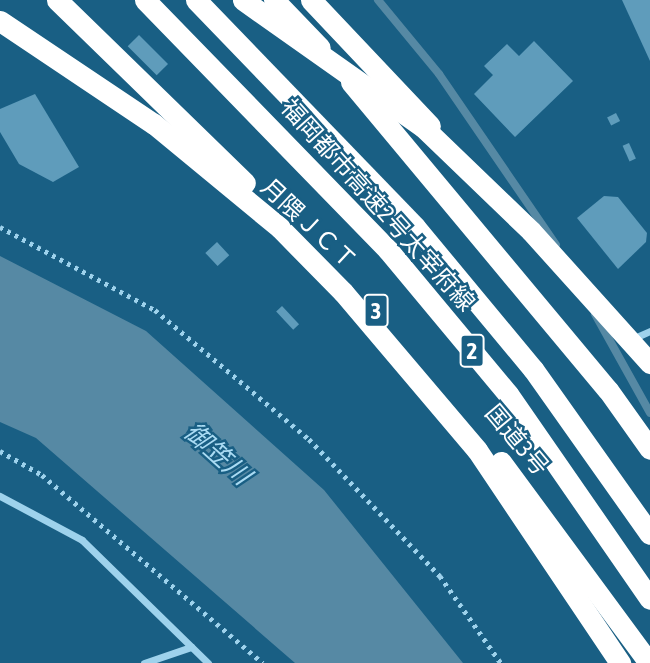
<!DOCTYPE html>
<html>
<head>
<meta charset="utf-8">
<style>
  body { margin:0 }
  #map { position:relative; width:650px; height:663px; overflow:hidden; background:#195f84; font-family:"Asap Condensed","Noto Sans JP",sans-serif }
  div>[style] { position:absolute }
  [style*='--x'] { left:calc(var(--x)*1px); top:calc(var(--y)*1px); width:calc(var(--w)*1px); rotate:calc(var(--a)*1deg) }
  .water>* { inset:0; background:#5689a4 }
  .stream>* { height:8px; margin:-4px; padding:0 4px; transform-origin:4px; border-radius:4px; background:#5689a4 }
  .building>* { inset:0; background:#5f9cbb; transform-origin:0 0 }
  .path>* { height:4.5px; margin-top:-2.25px; transform-origin:0; background:repeating-linear-gradient(90deg,#9ed2ec 0 3.5px,transparent 0 8.5px) }
  .street>* { height:7px; margin:-3.5px; padding:0 3.5px; transform-origin:3.5px; border-radius:3.5px; background:#9ed2ec }
  .highway>* { height:21px; margin:-10.5px; padding:0 10.5px; transform-origin:10.5px; border-radius:10.5px; background:#fff }
  .highway-bridge>* { height:21px; margin:-10.5px; padding:0 10.5px; transform-origin:10.5px; border-radius:10.5px; background:#fff }
  span { translate:-50% -50%; white-space:nowrap; text-align:center; line-height:1.15; -webkit-text-stroke:5px #195f84; paint-order:stroke }
  .shield-label span { padding:2px 5px; background:#195f84; border:2px solid; border-radius:5px; -webkit-text-stroke-width:0 }
  .shield-label { font-size:23px; color:#fff; font-weight:700 }
  .street-label { font-size:24px; color:#fff }
  .water-label { font-size:26px; color:#aadbf3; font-style:italic }
</style>
</head>
<body>
<div id="map">
  <div class="water">
    <i style="clip-path:polygon(0 256px,146px 331px,324px 490px,463px 663px,295px 663px,36px 438px,0 422px)"></i>
  </div>
  <div class="stream">
    <i style="--x:378;--y:0;--w:96;--a:50.5"></i>
    <i style="--x:439;--y:74;--w:207;--a:55.6"></i>
    <i style="--x:595;--y:314;--w:113;--a:60.9"></i>
  </div>
  <div class="building">
    <i style="clip-path:polygon(622px 0,650px 0,650px 61px)"></i>
    <i style="left:139px;top:35px;width:41px;height:16px;rotate:45deg"></i>
    <i style="clip-path:polygon(534px 41px,573px 81px,515px 137px,474px 94px,493px 75px,484px 66px,507px 44px,519px 56px)"></i>
    <i style="clip-path:polygon(35px 94px,79px 167px,53px 182px,19px 164px,0 132px,0 109px)"></i>
    <i style="left:616px;top:113px;width:9px;height:10px;rotate:63deg"></i>
    <i style="left:629px;top:143px;width:17px;height:7px;rotate:66deg"></i>
    <i style="clip-path:polygon(604px 196px,618px 197px,647px 233px,646px 242px,618px 269px,577px 218px)"></i>
    <i style="left:217px;top:242px;width:18px;height:16px;rotate:47deg"></i>
    <i style="left:282px;top:306px;width:25px;height:8px;rotate:47deg"></i>
  </div>
  <div class="path">
    <i style="--x:0;--y:227;--w:176;--a:28.2"></i>
    <i style="--x:155;--y:310;--w:201;--a:40"></i>
    <i style="--x:309;--y:439;--w:190;--a:46.3"></i>
    <i style="--x:440;--y:576;--w:106;--a:55"></i>
    <i style="--x:0;--y:451;--w:48;--a:29.7"></i>
    <i style="--x:42;--y:475;--w:290;--a:40.4"></i>
  </div>
  <div class="street">
    <i style="--x:632;--y:339;--w:20;--a:-24"></i>
    <i style="--x:0;--y:496;--w:93;--a:28.2"></i>
    <i style="--x:82;--y:540;--w:176;--a:44.3"></i>
    <i style="--x:144;--y:663;--w:50;--a:-18.8"></i>
  </div>
  <div class="highway">
    <i style="--x:57;--y:0;--w:262;--a:44.2"></i>
    <i style="--x:145;--y:0;--w:349;--a:45.8"></i>
    <i style="--x:388;--y:250;--w:187;--a:50.2"></i>
    <i style="--x:508;--y:394;--w:249;--a:55.3"></i>
    <i style="--x:196;--y:0;--w:315;--a:46"></i>
    <i style="--x:415;--y:227;--w:185;--a:50.3"></i>
    <i style="--x:533;--y:369;--w:202;--a:54.7"></i>
    <i style="--x:274;--y:0;--w:66;--a:46.2"></i>
    <i style="--x:311;--y:0;--w:173;--a:46.6"></i>
    <i style="--x:0;--y:21;--w:185;--a:33.8"></i>
    <i style="--x:154;--y:124;--w:163;--a:39.5"></i>
    <i style="--x:280;--y:228;--w:90;--a:45.5"></i>
    <i style="--x:343;--y:292;--w:207;--a:49.7"></i>
    <i style="--x:477;--y:450;--w:257;--a:56.1"></i>
    <i style="--x:351;--y:82;--w:401;--a:50.2"></i>
    <i style="--x:608;--y:390;--w:72;--a:54.6"></i>
    <i style="--x:501;--y:462;--w:250;--a:53.6"></i>
  </div>
  <div class="highway-bridge">
    <i style="--x:243;--y:0;--w:220;--a:35.2"></i>
    <i style="--x:423;--y:127;--w:150;--a:43.9"></i>
    <i style="--x:531;--y:231;--w:178;--a:48"></i>
  </div>
  <div class="shield-label">
    <span style="left:376px;top:311px">3</span>
    <span style="left:472px;top:351px">2</span>
  </div>
  <div class="street-label">
    <span style="left:378px;top:205px;rotate:48deg">福岡都市高速2号太宰府線</span>
    <span style="left:309px;top:224px;rotate:43deg">月隈ＪＣＴ</span>
    <span style="left:517px;top:440px;rotate:50deg">国道3号</span>
  </div>
  <div class="water-label">
    <span style="left:217px;top:454px;rotate:42deg">御笠川</span>
  </div>
</div>
</body>
</html>
